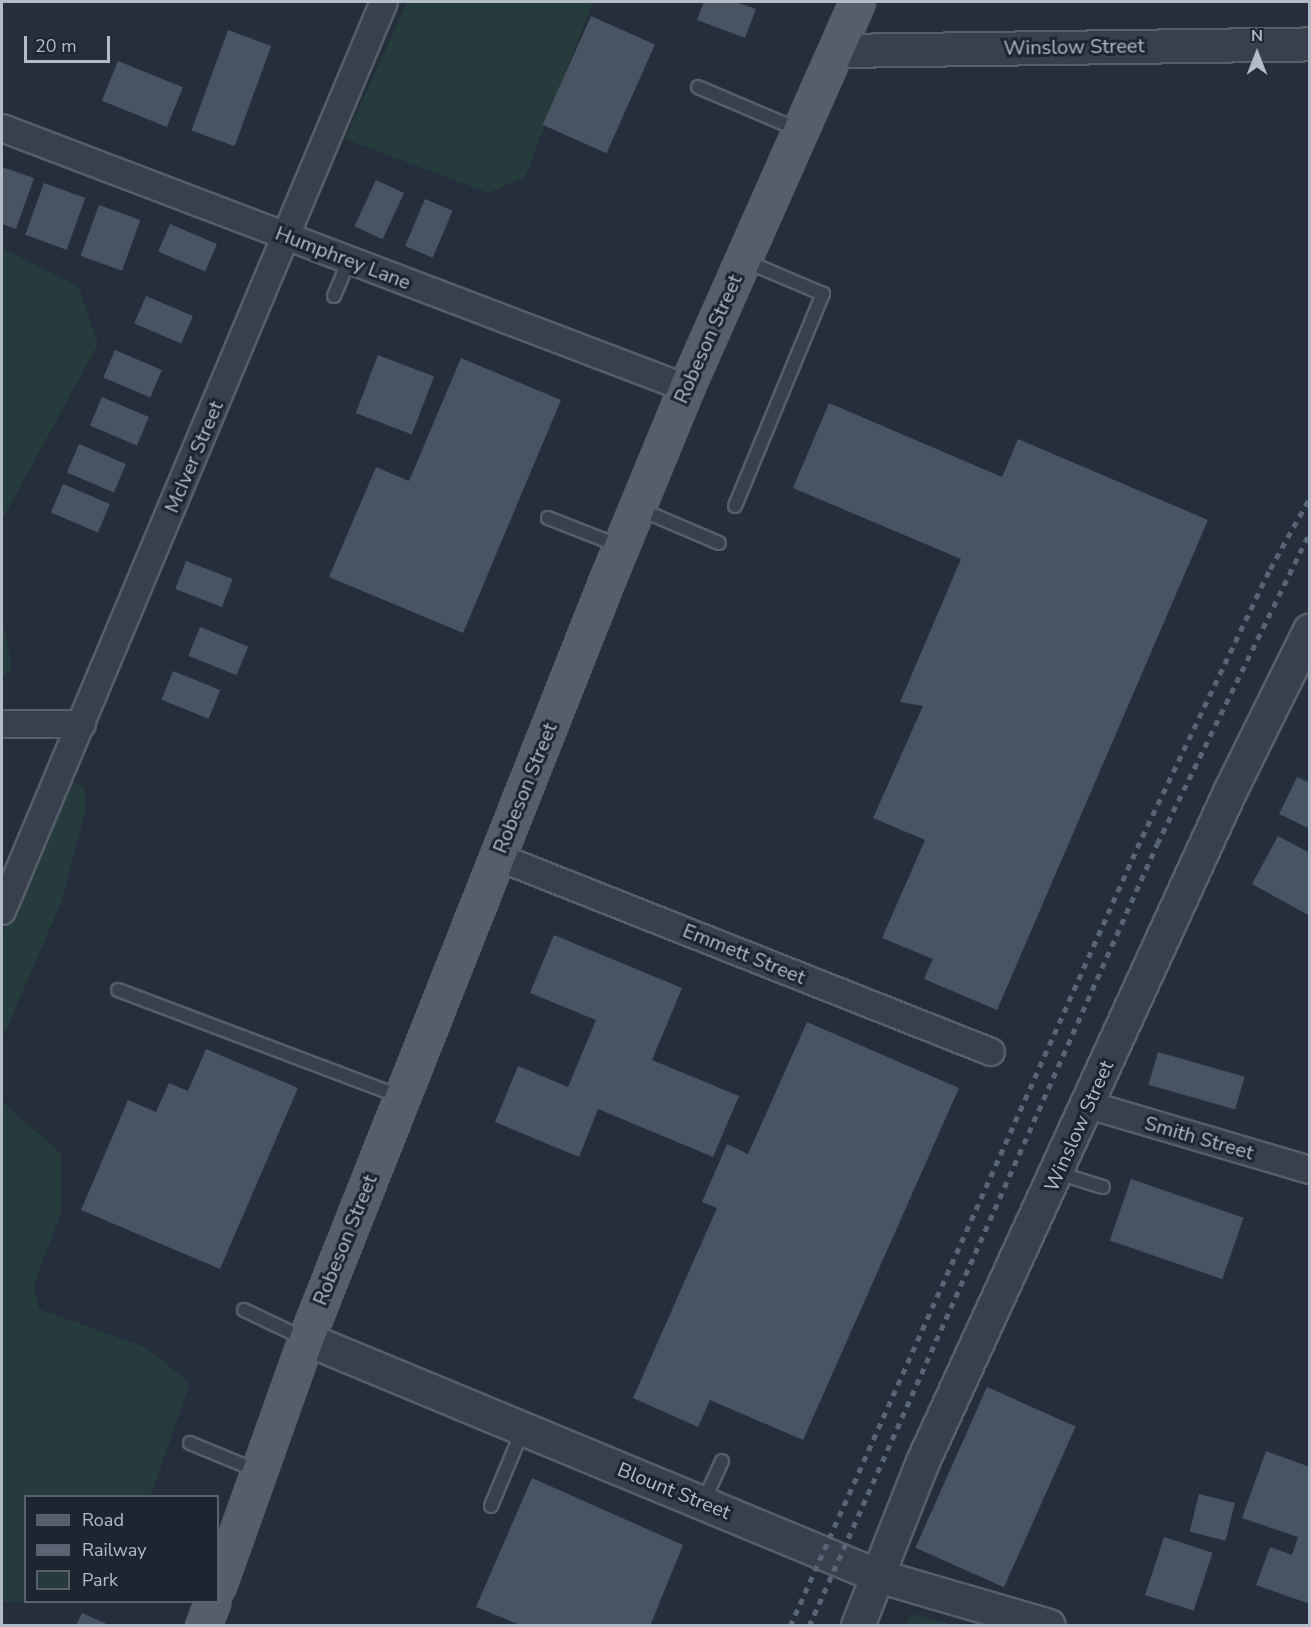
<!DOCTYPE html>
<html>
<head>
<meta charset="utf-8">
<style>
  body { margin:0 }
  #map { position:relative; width:1311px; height:1627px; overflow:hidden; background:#242f3b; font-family:"Nunito Sans",sans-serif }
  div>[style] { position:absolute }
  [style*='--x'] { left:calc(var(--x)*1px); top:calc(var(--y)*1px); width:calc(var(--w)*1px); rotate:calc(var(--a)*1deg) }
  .green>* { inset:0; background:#253b3c }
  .building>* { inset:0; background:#485462; transform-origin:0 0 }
  .roads { filter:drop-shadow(2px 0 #555e69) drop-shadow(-2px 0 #555e69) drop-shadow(0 2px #555e69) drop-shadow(0 -2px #555e69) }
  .service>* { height:12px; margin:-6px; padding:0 6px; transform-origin:6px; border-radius:6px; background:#37404c }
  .minor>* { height:26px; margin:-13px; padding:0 13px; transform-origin:13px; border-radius:13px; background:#37404c }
  .tertiary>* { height:32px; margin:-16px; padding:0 16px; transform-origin:16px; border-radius:16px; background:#37404c }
  .primary>* { height:33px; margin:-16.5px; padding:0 16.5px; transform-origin:16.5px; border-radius:16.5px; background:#555f6c }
  .rail>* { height:4.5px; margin-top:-2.25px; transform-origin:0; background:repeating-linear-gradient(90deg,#596573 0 6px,transparent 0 12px) }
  span { translate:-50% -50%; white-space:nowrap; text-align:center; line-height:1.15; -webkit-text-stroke:6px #1c2530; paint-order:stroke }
  .street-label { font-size:20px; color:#b3bbc7 }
  .frame { position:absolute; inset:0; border:3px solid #b3bbc7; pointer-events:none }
  .legend { position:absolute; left:24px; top:1495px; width:195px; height:108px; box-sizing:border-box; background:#1c2530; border:2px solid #58616c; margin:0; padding:8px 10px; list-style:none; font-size:18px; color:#b3bbc7 }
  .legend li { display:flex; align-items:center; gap:12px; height:30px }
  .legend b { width:30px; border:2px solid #58616c }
  .north { position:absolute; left:1227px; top:24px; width:60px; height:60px; -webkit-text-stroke:4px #1c2530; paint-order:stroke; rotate:0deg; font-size:16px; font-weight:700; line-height:24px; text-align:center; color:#b3bbc7 }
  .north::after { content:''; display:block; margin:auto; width:21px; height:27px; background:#b3bbc7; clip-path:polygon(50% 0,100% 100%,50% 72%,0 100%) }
  .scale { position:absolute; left:24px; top:36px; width:86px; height:27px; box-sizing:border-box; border:3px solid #b3bbc7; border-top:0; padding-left:8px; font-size:18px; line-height:21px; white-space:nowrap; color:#b3bbc7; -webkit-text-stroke:4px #1c2530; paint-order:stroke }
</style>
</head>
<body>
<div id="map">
  <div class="green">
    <i style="clip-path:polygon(407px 2px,593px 2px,525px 177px,489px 193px,345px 139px)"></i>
    <i style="clip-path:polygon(2px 248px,79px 287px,98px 344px,2px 520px,2px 616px,12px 668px,2px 678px)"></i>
    <i style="clip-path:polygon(71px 779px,85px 789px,85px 813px,78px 838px,61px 903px,2px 1039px,2px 933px,63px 785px)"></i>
    <i style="clip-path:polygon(2px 1101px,61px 1154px,61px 1213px,34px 1285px,39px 1309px,145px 1347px,190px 1383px,151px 1496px,26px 1496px,26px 1602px,37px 1602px,2px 1602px)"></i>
    <i style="clip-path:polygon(914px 1614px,953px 1625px,904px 1625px)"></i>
  </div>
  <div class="building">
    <i style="clip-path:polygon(704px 2px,736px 2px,756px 9px,745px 38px,697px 20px)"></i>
    <i style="left:591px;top:16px;width:70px;height:119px;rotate:24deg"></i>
    <i style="left:228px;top:30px;width:46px;height:107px;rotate:20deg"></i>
    <i style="left:118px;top:61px;width:70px;height:43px;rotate:22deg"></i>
    <i style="clip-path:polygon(2px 167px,34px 178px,16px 229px,2px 224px)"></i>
    <i style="left:376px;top:180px;width:31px;height:51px;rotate:25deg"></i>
    <i style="left:44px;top:183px;width:44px;height:55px;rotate:20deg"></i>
    <i style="left:425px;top:199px;width:30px;height:51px;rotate:23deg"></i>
    <i style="left:99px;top:205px;width:44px;height:54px;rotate:20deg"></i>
    <i style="left:170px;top:224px;width:51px;height:30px;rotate:23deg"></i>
    <i style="left:146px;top:296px;width:51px;height:30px;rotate:23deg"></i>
    <i style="left:115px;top:350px;width:51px;height:30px;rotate:23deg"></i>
    <i style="left:378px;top:355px;width:60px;height:62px;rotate:21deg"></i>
    <i style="clip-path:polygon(461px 358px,561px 400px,463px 633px,329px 577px,376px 467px,409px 481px)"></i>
    <i style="left:102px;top:397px;width:51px;height:31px;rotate:23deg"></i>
    <i style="clip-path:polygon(829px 403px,1002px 477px,1018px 439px,1208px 520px,997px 1010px,924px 979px,933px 959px,882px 938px,925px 840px,873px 818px,923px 706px,900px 702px,961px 559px,793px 488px)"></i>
    <i style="left:79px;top:444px;width:51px;height:31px;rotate:23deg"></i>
    <i style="left:63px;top:484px;width:51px;height:31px;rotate:23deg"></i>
    <i style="left:186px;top:561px;width:50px;height:30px;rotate:21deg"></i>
    <i style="left:200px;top:627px;width:52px;height:31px;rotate:22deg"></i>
    <i style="left:173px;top:671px;width:51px;height:31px;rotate:22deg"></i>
    <i style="clip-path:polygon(1297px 777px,1310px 783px,1310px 829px,1279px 814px)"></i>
    <i style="clip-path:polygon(1278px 836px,1310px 853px,1310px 916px,1252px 884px)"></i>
    <i style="clip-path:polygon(554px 935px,682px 988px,652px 1060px,739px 1096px,713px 1157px,598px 1109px,579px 1157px,495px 1122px,518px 1066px,568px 1087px,596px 1020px,530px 993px)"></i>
    <i style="clip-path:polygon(807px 1022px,959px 1088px,803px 1440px,710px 1400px,698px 1427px,633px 1398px,717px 1208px,702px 1202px,727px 1144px,748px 1154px)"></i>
    <i style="clip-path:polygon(206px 1049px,298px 1088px,220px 1269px,81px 1210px,128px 1100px,156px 1112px,169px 1083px,188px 1091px)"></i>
    <i style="left:1158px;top:1052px;width:90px;height:34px;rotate:16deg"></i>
    <i style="left:1131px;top:1179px;width:119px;height:65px;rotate:19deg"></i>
    <i style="left:987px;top:1387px;width:97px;height:176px;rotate:24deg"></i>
    <i style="clip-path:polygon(1266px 1451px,1310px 1467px,1310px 1604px,1256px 1585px,1270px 1547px,1292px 1555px,1298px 1537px,1242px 1518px)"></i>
    <i style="clip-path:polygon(532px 1478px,683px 1545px,650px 1626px,523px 1626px,476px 1607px)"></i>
    <i style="left:1199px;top:1494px;width:37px;height:39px;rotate:14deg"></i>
    <i style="left:1164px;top:1537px;width:51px;height:61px;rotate:18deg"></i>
    <i style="clip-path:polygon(82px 1613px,111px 1626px,76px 1626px)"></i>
  </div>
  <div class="roads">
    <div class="service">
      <i style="--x:698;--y:87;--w:110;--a:23.1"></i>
      <i style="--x:334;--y:296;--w:38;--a:-67"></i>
      <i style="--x:735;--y:506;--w:230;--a:-67.5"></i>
      <i style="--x:823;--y:294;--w:87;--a:-157"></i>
      <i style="--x:637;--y:508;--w:89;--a:23.1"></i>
      <i style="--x:548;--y:518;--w:77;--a:21.3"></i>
      <i style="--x:118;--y:990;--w:303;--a:20.7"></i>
      <i style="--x:1058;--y:1173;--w:47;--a:17.3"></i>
      <i style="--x:244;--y:1310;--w:68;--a:25.4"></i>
      <i style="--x:190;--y:1443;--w:74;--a:22.4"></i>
      <i style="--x:703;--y:1503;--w:46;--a:-65.7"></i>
      <i style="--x:491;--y:1506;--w:83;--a:-67.4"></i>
    </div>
    <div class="minor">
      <i style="--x:2;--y:128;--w:732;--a:20.81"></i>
      <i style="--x:2;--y:724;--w:80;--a:0"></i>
      <i style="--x:498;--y:857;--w:530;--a:21.58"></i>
      <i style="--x:2;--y:911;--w:986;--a:-67.21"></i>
      <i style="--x:1089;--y:1105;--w:230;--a:16.4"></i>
    </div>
    <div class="tertiary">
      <i style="--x:838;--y:51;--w:472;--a:-0.8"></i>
      <i style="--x:306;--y:1339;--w:619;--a:22.51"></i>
      <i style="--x:878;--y:1576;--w:178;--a:16.3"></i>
      <i style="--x:858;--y:1626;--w:176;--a:-68.4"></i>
      <i style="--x:923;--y:1462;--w:739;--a:-65.38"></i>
      <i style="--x:1231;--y:790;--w:178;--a:-63.7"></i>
    </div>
    <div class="primary">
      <i style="--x:218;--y:1586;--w:262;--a:-70.4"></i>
      <i style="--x:306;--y:1339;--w:817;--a:-68.37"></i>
      <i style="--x:607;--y:580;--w:208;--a:-67.6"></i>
      <i style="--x:686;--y:388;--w:422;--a:-66.1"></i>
      <i style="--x:203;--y:1626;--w:26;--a:-69"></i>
    </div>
  </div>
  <div class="rail">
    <i style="--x:790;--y:1626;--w:864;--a:-65.96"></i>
    <i style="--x:1142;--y:837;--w:297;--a:-64.5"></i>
    <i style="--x:1270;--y:569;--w:82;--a:-60.9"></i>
    <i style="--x:809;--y:1626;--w:856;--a:-66.01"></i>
    <i style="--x:1157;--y:844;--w:347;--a:-63.9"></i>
  </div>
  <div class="street-label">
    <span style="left:1074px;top:47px;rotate:-1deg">Winslow Street</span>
    <span style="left:343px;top:258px;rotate:21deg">Humphrey Lane</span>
    <span style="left:708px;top:339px;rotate:-66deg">Robeson Street</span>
    <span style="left:194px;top:457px;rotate:-67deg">McIver Street</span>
    <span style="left:525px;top:788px;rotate:-68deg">Robeson Street</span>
    <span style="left:744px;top:954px;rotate:22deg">Emmett Street</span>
    <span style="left:1079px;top:1126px;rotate:-66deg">Winslow Street</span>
    <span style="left:1199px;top:1138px;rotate:16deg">Smith Street</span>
    <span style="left:345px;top:1240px;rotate:-68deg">Robeson Street</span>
    <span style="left:674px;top:1491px;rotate:22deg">Blount Street</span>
  </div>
  <div class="frame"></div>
  <ul class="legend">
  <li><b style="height:8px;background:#555f6c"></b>Road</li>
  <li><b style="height:8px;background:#596573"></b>Railway</li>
  <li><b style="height:16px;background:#253b3c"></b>Park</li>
  </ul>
  <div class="north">N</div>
  <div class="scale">20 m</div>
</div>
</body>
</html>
